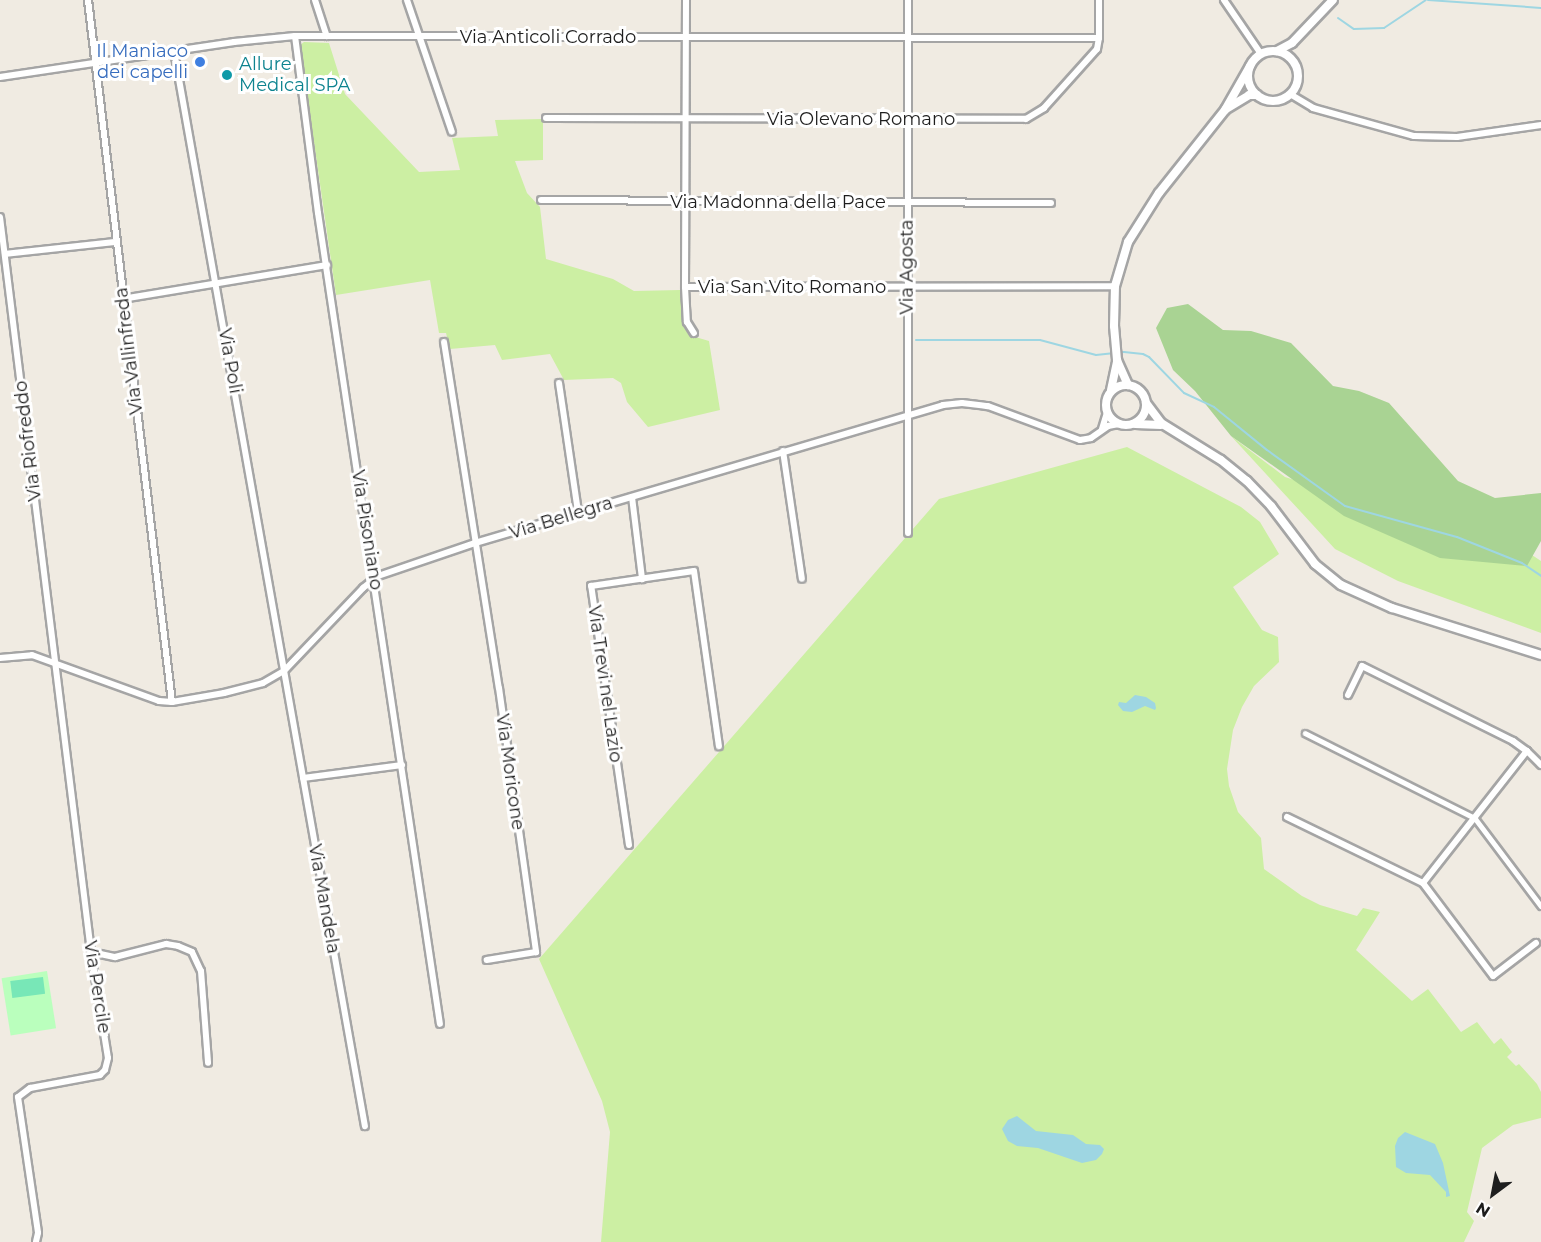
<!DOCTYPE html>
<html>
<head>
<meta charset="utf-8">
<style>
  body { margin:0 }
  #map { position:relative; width:1541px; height:1242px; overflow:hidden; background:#f0ebe2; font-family:Montserrat,sans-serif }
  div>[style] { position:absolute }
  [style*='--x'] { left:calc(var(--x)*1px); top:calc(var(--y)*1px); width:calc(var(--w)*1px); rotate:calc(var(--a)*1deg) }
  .grass>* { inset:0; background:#ccefa3 }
  .forest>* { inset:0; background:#a9d393 }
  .park>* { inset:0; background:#baffbd; transform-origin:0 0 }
  .pitch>* { inset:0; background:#78e7b7; transform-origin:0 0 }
  .water>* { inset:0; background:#9ed6e2 }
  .stream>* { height:2px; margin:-1px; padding:0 1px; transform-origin:1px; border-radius:1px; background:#9ed6e2 }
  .roads { filter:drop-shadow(2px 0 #a5a5a5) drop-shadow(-2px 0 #a5a5a5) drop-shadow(0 2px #a5a5a5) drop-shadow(0 -2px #a5a5a5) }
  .pedestrian>* { height:4.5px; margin:-2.25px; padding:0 2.25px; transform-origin:2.25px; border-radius:2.25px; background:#fff }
  .minor>* { height:6px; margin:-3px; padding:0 3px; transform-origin:3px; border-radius:3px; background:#fff }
  .tertiary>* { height:8px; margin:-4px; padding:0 4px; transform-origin:4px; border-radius:4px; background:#fff }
  .tertiary>.ring { margin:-4px; padding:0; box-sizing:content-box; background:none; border:8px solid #fff; border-radius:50% }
  .dots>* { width:16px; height:16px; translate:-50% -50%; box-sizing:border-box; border:3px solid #fff; border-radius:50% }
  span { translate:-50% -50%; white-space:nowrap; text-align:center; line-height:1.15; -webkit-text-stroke:6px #fff; paint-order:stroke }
  .street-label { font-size:18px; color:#1e1e1e }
  .shop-label { font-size:18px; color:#366cbe }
  .right { translate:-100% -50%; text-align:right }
  .culture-label { font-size:18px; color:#0d838f }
  .left { translate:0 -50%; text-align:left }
  .north { position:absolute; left:1463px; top:1164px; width:60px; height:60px; -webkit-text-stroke:4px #fff; paint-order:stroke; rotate:212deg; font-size:16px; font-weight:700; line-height:24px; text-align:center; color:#1e1e1e }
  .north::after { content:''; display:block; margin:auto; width:21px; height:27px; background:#1e1e1e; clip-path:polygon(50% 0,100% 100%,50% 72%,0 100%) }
</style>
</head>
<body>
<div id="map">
  <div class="grass">
    <i style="clip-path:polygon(304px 42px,329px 43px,345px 94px,419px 172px,460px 170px,452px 138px,498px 136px,495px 120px,543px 119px,543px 160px,515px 161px,527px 193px,540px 207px,546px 259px,613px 279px,634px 291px,680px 290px,685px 329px,692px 336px,709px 341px,720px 410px,648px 427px,627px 402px,621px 383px,613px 378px,564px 380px,550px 354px,502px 360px,495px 345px,450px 349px,446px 333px,439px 333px,430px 280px,336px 295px,300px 45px)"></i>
    <i style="clip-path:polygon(1231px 436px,1285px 477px,1532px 555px,1541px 561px,1541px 633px,1398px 581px,1335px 549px)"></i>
    <i style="clip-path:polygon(1127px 447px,1241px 507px,1260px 522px,1279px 554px,1233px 587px,1262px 630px,1278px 637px,1279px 662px,1254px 686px,1242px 707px,1233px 730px,1227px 769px,1229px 786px,1238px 812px,1261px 838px,1264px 869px,1302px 896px,1320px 905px,1357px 916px,1363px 908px,1380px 912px,1356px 950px,1412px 1001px,1428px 989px,1461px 1032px,1477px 1022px,1494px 1044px,1501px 1038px,1512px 1052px,1507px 1057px,1516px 1066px,1519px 1064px,1537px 1084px,1541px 1092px,1541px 1118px,1513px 1125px,1482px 1148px,1467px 1212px,1474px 1221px,1464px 1242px,601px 1242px,610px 1132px,602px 1101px,539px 959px,939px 499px)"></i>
  </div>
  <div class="forest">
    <i style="clip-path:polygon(1188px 304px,1223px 330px,1251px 331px,1291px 343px,1333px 386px,1359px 391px,1389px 403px,1458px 481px,1495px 498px,1541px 493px,1541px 541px,1527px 566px,1440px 558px,1344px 516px,1231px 436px,1195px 391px,1173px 370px,1156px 328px,1167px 308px)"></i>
  </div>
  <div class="park">
    <i style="left:47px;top:971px;width:58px;height:46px;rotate:81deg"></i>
  </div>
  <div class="pitch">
    <i style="left:43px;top:977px;width:17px;height:33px;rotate:83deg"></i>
  </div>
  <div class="water">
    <i style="clip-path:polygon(1135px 695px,1146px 697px,1155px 703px,1156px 708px,1155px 710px,1145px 706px,1132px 712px,1123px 711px,1118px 705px,1119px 702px,1126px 703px)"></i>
    <i style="clip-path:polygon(1017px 1116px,1036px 1131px,1073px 1135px,1086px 1144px,1100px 1145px,1104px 1149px,1102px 1154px,1096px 1160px,1082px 1163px,1038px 1148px,1017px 1146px,1008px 1141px,1002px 1129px,1008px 1120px)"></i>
    <i style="clip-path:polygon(1405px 1132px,1435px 1144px,1443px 1163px,1450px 1196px,1446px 1197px,1446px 1192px,1430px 1175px,1406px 1173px,1396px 1167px,1395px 1146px,1398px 1138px)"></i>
  </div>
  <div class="stream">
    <i style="--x:1428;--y:0;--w:113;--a:4"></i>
    <i style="--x:1338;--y:18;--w:19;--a:35"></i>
    <i style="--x:1354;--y:29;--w:30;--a:-2"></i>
    <i style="--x:1384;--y:28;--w:50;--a:-33.7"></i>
    <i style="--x:916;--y:340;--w:124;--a:0"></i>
    <i style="--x:1040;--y:340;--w:58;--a:15"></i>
    <i style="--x:1096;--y:355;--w:28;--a:-6"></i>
    <i style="--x:1124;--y:352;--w:19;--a:6"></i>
    <i style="--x:1143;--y:354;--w:7;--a:27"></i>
    <i style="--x:1149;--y:357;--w:50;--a:45.8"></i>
    <i style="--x:1184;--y:393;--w:33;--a:25"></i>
    <i style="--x:1214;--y:407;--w:68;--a:39.1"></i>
    <i style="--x:1267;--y:450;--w:96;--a:35.7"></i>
    <i style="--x:1345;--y:506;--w:116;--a:15.5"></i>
    <i style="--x:1457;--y:537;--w:70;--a:21.8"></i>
    <i style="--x:1522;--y:563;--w:23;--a:34"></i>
  </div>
  <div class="roads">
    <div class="pedestrian">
      <i style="--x:1305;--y:733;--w:190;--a:26.6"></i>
      <i style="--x:1475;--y:818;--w:110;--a:53.1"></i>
    </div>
    <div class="minor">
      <i style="--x:88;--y:0;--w:707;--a:83.18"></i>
      <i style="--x:315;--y:0;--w:38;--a:72"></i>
      <i style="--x:407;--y:0;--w:139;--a:71.2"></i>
      <i style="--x:686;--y:0;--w:287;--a:90.2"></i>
      <i style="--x:685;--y:287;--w:35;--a:87"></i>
      <i style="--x:687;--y:322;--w:13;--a:58"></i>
      <i style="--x:908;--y:0;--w:533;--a:90"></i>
      <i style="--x:1224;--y:0;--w:65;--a:55.6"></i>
      <i style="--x:295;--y:36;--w:178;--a:82.6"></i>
      <i style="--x:318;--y:213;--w:820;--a:81.45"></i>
      <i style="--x:174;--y:51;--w:1092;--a:79.93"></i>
      <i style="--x:0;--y:77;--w:237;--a:-8.5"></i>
      <i style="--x:234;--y:42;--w:61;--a:-5.6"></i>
      <i style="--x:295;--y:36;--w:804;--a:0.14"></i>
      <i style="--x:1290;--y:94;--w:27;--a:31"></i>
      <i style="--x:1313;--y:108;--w:105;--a:15.5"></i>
      <i style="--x:1414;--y:136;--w:43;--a:1.3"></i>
      <i style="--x:1457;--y:137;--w:85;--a:-8.1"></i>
      <i style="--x:546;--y:118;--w:480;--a:0.1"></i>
      <i style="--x:1026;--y:119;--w:21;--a:-31"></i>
      <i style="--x:1044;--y:108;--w:79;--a:-48.1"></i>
      <i style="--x:1097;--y:49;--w:11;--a:-80"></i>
      <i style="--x:1099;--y:38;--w:38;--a:-90"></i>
      <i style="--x:541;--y:200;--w:510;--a:0.34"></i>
      <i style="--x:0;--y:217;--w:741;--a:82.94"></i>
      <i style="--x:91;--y:952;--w:107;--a:80.9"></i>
      <i style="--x:108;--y:1058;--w:12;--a:104"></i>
      <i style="--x:105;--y:1070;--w:7;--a:135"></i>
      <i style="--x:100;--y:1075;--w:71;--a:169.5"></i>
      <i style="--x:30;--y:1088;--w:15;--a:143"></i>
      <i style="--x:18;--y:1097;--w:137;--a:81.6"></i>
      <i style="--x:38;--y:1233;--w:9;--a:103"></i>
      <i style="--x:5;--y:254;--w:112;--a:-6.2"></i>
      <i style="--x:685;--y:287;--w:430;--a:-0.1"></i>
      <i style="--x:122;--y:299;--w:208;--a:-9.4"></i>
      <i style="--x:444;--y:342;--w:350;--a:81"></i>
      <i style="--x:499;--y:688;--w:267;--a:82"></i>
      <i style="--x:536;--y:952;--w:50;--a:170.7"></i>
      <i style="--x:559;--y:383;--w:130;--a:81.6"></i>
      <i style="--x:1102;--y:429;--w:17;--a:-73"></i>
      <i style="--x:783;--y:451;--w:129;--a:81.6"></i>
      <i style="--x:632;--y:497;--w:83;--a:83"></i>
      <i style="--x:0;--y:658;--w:32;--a:-5"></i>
      <i style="--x:32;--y:655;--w:135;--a:19.9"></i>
      <i style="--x:159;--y:701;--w:13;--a:4"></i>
      <i style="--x:172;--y:702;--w:53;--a:-9.8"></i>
      <i style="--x:224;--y:693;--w:40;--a:-14.4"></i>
      <i style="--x:263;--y:683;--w:24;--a:-30"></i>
      <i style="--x:284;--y:671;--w:115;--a:-46.4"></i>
      <i style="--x:363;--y:588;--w:19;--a:-39"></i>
      <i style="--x:378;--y:576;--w:102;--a:-18.8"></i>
      <i style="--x:475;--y:543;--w:488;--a:-16.4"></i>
      <i style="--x:943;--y:405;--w:19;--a:-6"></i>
      <i style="--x:962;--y:403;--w:26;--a:7"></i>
      <i style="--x:988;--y:406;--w:98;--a:20.3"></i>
      <i style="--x:1080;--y:440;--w:11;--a:-10"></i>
      <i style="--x:1091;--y:438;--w:21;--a:-35"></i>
      <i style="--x:1108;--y:426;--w:11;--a:-10"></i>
      <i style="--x:1348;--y:695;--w:32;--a:-64"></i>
      <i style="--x:1362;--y:666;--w:169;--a:26.4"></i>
      <i style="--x:1513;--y:741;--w:17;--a:36"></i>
      <i style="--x:303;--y:778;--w:100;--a:-7.5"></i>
      <i style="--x:1287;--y:817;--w:151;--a:25.9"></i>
      <i style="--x:629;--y:845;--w:262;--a:-98.3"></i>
      <i style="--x:591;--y:586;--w:104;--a:-8.3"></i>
      <i style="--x:694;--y:571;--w:177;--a:81.9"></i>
      <i style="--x:1536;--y:943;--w:54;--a:142.5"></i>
      <i style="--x:1493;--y:976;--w:116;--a:-127"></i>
      <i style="--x:1423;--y:883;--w:168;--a:-51.8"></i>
      <i style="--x:1527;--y:751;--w:20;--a:45"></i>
      <i style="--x:91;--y:952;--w:25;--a:12"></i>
      <i style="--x:115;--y:957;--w:53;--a:-14.3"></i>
      <i style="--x:166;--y:944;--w:12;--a:9"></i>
      <i style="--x:178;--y:946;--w:15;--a:23"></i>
      <i style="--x:192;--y:952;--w:21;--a:65"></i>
      <i style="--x:201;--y:971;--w:92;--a:85.6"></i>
    </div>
    <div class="tertiary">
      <i style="--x:1277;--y:51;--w:17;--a:-28"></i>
      <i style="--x:1292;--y:43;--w:59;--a:-46.4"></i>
      <i class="ring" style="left:1248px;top:51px;width:42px;height:42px"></i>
      <i style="--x:1226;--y:109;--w:27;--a:-31"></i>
      <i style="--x:1249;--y:95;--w:8;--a:0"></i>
      <i style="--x:1128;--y:385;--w:27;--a:-114"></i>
      <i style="--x:1117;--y:360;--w:34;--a:-95"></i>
      <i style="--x:1114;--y:326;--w:40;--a:-88.6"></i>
      <i style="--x:1115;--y:286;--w:46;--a:-73.5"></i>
      <i style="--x:1128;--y:242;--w:58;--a:-57.7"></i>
      <i style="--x:1159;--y:193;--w:106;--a:-51.5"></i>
      <i style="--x:1225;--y:110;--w:51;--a:-60.4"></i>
      <i class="ring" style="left:1106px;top:385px;width:32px;height:32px"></i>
      <i style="--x:1111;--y:390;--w:30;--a:-78"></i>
      <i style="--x:1146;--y:403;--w:25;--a:53"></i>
      <i style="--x:1161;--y:423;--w:70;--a:31.7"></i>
      <i style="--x:1221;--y:460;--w:33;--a:39"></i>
      <i style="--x:1247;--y:481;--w:35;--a:46"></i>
      <i style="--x:1271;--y:506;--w:73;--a:52.8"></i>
      <i style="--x:1315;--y:564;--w:33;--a:39"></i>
      <i style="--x:1341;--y:585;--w:56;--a:24.3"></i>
      <i style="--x:1392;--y:608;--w:156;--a:17.5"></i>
      <i style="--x:1135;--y:424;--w:26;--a:2"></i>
    </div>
  </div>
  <div class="dots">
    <i style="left:200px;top:62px;background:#3f7fe0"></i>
    <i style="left:227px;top:75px;background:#0f9aa8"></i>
  </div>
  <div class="street-label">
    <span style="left:548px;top:37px">Via Anticoli Corrado</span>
    <span style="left:861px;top:119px">Via Olevano Romano</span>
    <span style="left:778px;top:202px">Via Madonna della Pace</span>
    <span style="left:907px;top:267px;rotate:-90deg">Via Agosta</span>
    <span style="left:792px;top:287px">Via San Vito Romano</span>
    <span style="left:129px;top:351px;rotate:-97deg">Via Vallinfreda</span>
    <span style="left:230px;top:361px;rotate:80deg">Via Poli</span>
    <span style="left:28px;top:441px;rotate:-97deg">Via Riofreddo</span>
    <span style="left:561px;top:518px;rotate:-17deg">Via Bellegra</span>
    <span style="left:367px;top:530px;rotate:81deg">Via Pisoniano</span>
    <span style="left:605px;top:684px;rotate:82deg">Via Trevi nel Lazio</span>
    <span style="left:510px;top:772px;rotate:82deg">Via Moricone</span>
    <span style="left:324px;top:899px;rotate:80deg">Via Mandela</span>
    <span style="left:97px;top:987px;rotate:81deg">Via Percile</span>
  </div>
  <div class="shop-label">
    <span class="right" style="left:188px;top:62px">Il Maniaco<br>dei capelli</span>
  </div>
  <div class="culture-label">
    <span class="left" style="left:239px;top:75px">Allure<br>Medical SPA</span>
  </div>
  <div class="north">N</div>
</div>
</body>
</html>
